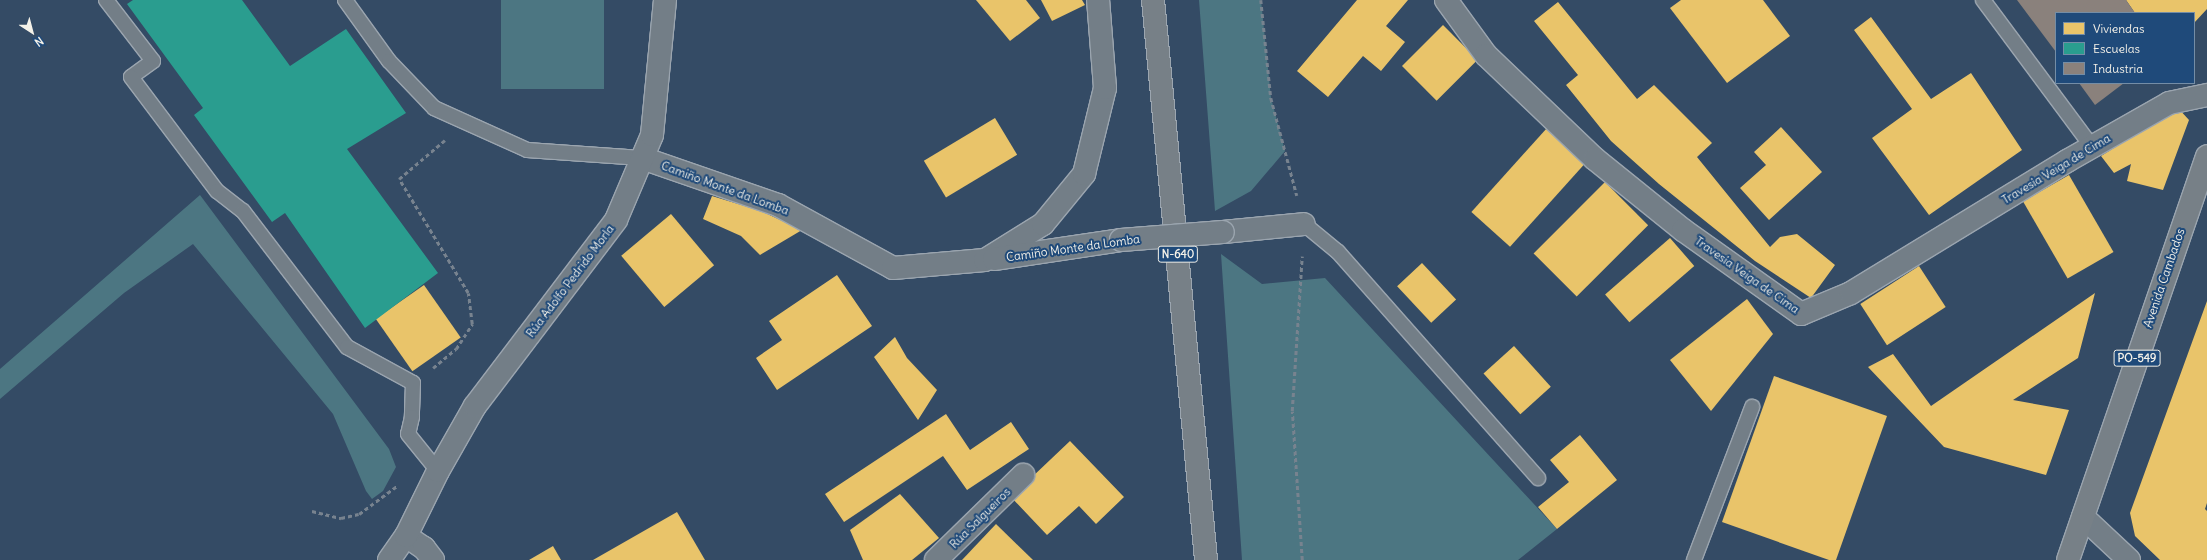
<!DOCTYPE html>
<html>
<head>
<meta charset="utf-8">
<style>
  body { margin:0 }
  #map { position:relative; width:2207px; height:560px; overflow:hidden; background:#344b65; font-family:Delius,sans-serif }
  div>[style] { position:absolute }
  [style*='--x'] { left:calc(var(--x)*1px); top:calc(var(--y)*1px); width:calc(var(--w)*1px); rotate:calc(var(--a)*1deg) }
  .green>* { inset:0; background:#4c7682; transform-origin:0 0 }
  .homes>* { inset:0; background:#e9c46a; transform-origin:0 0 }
  .schools>* { inset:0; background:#2a9d8f }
  .industry>* { inset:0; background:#8a817c }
  .path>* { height:2.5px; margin-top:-1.25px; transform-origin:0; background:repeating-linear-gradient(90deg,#78838f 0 4px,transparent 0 7px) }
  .roads { filter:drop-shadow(1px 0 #9ba5af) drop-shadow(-1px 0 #9ba5af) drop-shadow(0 1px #9ba5af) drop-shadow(0 -1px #9ba5af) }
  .service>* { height:14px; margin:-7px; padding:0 7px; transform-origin:7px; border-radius:7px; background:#737e87 }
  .minor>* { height:22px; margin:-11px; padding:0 11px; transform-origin:11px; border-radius:11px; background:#737e87 }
  .primary>* { height:22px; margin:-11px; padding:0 11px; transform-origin:11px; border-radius:11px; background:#778087 }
  .trunk>* { height:22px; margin:-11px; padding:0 11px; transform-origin:11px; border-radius:11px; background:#778087 }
  .bridges { filter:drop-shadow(1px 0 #9ba5af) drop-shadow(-1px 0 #9ba5af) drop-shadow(0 1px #9ba5af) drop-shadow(0 -1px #9ba5af) }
  .minor-bridge>* { height:22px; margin:-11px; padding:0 11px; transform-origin:11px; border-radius:11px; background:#737e87 }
  span { translate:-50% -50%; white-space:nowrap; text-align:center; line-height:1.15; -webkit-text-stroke:4px #1f4a7a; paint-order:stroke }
  .shield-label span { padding:1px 3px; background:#1f4a7a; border:1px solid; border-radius:3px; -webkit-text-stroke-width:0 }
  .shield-label { font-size:11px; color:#f4f1e8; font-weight:700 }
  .street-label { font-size:12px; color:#f4f1e8 }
  .legend { position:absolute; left:2055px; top:12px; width:140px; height:72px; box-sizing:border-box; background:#1f4a7a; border:1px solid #748da6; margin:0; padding:5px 7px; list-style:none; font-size:12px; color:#f4f1e8 }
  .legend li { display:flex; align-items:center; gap:8px; height:20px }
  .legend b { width:20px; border:1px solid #748da6 }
  .north { position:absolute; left:12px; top:12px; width:40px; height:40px; -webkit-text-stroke:3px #1f4a7a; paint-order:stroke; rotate:144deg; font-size:11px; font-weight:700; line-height:16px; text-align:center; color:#f4f1e8 }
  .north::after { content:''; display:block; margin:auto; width:14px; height:18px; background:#f4f1e8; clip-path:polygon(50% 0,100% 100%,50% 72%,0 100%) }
</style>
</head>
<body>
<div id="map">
  <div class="green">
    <i style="left:501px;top:0;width:103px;height:89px"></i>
    <i style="clip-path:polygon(1199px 0,1261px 0,1271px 98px,1285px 151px,1251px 191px,1215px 211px)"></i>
    <i style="clip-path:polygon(200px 195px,389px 449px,396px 467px,383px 491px,372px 499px,366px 491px,333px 414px,193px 244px,124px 293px,0 399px,0 369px)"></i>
    <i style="clip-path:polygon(1221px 254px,1262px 284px,1325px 278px,1557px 529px,1518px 560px,1242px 560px)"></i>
  </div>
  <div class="homes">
    <i style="clip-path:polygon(976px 0,1026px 0,1040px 18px,1010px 41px)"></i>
    <i style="clip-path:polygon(1041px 0,1082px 0,1085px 5px,1052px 21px)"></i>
    <i style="clip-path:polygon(1357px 0,1408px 0,1386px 26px,1405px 42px,1381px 71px,1363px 56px,1328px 97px,1297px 71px)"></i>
    <i style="clip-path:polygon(1681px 0,1763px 0,1790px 36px,1727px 83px,1670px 8px)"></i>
    <i style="clip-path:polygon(2126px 0,2207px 0,2207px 9px,2194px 23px,2194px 13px,2135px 13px)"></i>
    <i style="clip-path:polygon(1558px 2px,1637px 99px,1654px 85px,1712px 143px,1697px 157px,1770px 247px,1780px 237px,1797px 234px,1835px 265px,1811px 298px,1755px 261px,1659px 184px,1611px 141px,1566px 85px,1578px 75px,1534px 21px)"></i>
    <i style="clip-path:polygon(1871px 17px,1931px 99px,1971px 73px,2022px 150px,1929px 215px,1872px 138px,1912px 109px,1854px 30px)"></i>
    <i style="left:1443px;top:25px;width:49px;height:58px;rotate:45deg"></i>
    <i style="clip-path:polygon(2178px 108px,2189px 120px,2163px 190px,2127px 181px,2131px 164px,2114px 173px,2101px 156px)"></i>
    <i style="left:995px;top:118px;width:43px;height:83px;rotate:59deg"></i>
    <i style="clip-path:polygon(1781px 127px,1822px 172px,1769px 220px,1740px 188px,1766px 165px,1754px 152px)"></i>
    <i style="left:1547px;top:128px;width:52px;height:113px;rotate:42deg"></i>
    <i style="left:2069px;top:175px;width:89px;height:53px;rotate:60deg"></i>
    <i style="left:1605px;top:182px;width:61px;height:101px;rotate:45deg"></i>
    <i style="clip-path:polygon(712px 196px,761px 211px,802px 230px,760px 255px,741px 236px,703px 219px)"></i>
    <i style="left:671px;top:214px;width:67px;height:65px;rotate:50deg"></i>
    <i style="left:1670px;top:238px;width:37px;height:86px;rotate:49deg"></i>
    <i style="left:1422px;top:263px;width:50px;height:34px;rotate:47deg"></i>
    <i style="left:1919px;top:266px;width:49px;height:70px;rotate:57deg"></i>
    <i style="clip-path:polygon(837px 275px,872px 326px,777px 390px,756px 358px,782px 340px,769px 321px)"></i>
    <i style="left:424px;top:285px;width:64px;height:59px;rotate:55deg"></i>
    <i style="clip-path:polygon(2095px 293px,2078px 358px,2013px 400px,2069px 410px,2046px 475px,1944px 447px,1868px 367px,1893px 354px,1931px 406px)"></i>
    <i style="clip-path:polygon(1747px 299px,1773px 334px,1711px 411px,1670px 360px)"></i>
    <i style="clip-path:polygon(2207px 301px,2207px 503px,2205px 509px,2207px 511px,2207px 560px,2160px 560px,2135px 536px,2130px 513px)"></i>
    <i style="clip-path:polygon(895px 337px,907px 358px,937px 390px,918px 420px,874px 357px)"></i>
    <i style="left:1514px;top:346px;width:55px;height:41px;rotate:48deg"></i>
    <i style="clip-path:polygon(1774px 376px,1887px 416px,1836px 560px,1829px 560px,1722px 522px)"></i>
    <i style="clip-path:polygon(946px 414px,970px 450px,1011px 422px,1029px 449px,967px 490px,943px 456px,844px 522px,825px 494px)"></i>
    <i style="clip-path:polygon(1580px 435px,1617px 480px,1557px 529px,1538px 507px,1569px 482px,1550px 460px)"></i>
    <i style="clip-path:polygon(1070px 441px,1124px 497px,1096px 524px,1079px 506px,1047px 535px,1011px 497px)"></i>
    <i style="clip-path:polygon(900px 494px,939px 538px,912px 560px,863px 560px,850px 530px)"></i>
    <i style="clip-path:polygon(677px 512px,705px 560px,593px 560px)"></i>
    <i style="clip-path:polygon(996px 524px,1033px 560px,962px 560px)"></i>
    <i style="clip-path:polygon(553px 546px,561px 560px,529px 560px)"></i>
  </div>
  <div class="schools">
    <i style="clip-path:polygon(133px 0,242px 0,290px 66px,346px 29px,406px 113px,347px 149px,438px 273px,365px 328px,285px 213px,272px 222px,194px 115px,203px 108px,127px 4px)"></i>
  </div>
  <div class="industry">
    <i style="clip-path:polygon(2017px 0,2126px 0,2135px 13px,2056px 13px,2056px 52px)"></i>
    <i style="clip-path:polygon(2079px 83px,2124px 83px,2095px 105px)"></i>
  </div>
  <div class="path">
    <i style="--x:1261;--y:0;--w:99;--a:84.2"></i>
    <i style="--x:1271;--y:98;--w:101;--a:75.1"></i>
    <i style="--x:433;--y:368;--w:30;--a:-40"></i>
    <i style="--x:456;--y:349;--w:30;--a:-57"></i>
    <i style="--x:472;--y:324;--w:31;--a:-97"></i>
    <i style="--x:468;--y:293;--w:133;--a:-121.2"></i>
    <i style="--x:399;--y:179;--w:60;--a:-40.3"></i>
    <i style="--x:312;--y:511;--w:30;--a:14"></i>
    <i style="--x:341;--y:518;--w:18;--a:-13"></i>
    <i style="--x:359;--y:514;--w:47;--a:-36.4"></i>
    <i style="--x:1302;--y:560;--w:149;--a:-93.8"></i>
    <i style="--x:1292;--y:411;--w:155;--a:-86.3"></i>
  </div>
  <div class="roads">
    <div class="service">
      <i style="--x:106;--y:0;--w:77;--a:52.4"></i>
      <i style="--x:153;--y:61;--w:27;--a:144"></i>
      <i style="--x:131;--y:77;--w:143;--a:53"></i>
      <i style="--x:217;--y:191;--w:33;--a:38"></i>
      <i style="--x:243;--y:211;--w:171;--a:52.6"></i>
      <i style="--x:347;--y:347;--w:75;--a:28.6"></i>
      <i style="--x:413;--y:383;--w:34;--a:92"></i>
      <i style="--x:412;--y:417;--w:17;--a:103"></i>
      <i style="--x:408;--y:434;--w:48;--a:51"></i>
      <i style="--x:345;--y:0;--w:75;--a:54.2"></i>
      <i style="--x:389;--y:61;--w:65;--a:46.2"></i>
      <i style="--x:434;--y:108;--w:102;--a:24.3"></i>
      <i style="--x:527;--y:150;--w:115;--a:4"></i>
      <i style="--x:1983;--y:0;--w:183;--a:53.4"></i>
      <i style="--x:1304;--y:224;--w:44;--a:39.5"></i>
      <i style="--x:1338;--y:252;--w:302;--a:48.5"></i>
      <i style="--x:1694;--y:560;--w:164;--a:-69.2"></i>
    </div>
    <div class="minor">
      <i style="--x:1446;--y:0;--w:68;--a:54"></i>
      <i style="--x:1486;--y:55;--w:151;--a:43.7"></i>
      <i style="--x:1595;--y:159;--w:113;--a:38.9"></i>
      <i style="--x:1683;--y:230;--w:145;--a:35.4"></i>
      <i style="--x:1801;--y:314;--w:54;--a:-22.8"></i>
      <i style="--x:1851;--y:293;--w:253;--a:-31.4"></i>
      <i style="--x:2067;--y:161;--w:117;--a:-29.6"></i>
      <i style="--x:2169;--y:103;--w:39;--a:-12"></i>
      <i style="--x:642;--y:158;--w:144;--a:19.1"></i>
      <i style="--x:778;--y:205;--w:131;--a:28.7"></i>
      <i style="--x:893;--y:268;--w:92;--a:-5"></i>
      <i style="--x:985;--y:260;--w:68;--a:-31.8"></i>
      <i style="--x:1043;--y:224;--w:65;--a:-50.6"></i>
      <i style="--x:1084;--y:174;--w:89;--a:-76.3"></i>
      <i style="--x:1105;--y:88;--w:88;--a:-94.5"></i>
      <i style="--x:1223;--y:232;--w:81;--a:-5.6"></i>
      <i style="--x:994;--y:259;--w:128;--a:-8.5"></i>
      <i style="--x:2083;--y:517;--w:63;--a:43.1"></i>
      <i style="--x:406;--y:536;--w:22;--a:34"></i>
      <i style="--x:424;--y:548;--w:15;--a:53"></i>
      <i style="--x:389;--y:560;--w:29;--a:-55"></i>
      <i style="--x:406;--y:536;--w:72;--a:-63.8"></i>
      <i style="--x:438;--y:471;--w:75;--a:-60.4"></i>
      <i style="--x:475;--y:406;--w:233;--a:-52.8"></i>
      <i style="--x:616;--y:220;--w:92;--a:-67"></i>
      <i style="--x:652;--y:135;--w:136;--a:-84.5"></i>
      <i style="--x:936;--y:560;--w:122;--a:-44.3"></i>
    </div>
    <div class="primary">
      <i style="--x:2068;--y:560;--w:427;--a:-71"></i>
    </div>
    <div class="trunk">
      <i style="--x:1153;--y:0;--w:563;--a:84.59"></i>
    </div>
  </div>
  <div class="bridges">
    <div class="minor-bridge">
      <i style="--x:1121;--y:240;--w:102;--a:-4.5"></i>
    </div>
  </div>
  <div class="shield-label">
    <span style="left:1178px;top:254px">N-640</span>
    <span style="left:2137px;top:358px">PO-549</span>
  </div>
  <div class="street-label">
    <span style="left:2056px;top:169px;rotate:-31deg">Travesía Veiga de Cima</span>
    <span style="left:725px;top:188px;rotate:20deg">Camiño Monte da Lomba</span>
    <span style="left:1073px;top:248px;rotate:-8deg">Camiño Monte da Lomba</span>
    <span style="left:1747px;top:275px;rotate:35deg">Travesía Veiga de Cima</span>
    <span style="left:2164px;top:278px;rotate:-71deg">Avenida Cambados</span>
    <span style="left:570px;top:281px;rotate:-53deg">Rúa Adolfo Pedrido Morla</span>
    <span style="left:980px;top:518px;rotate:-45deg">Rúa Salgueiros</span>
  </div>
  <ul class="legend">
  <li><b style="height:11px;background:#e9c46a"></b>Viviendas</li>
  <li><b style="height:11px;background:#2a9d8f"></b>Escuelas</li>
  <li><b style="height:11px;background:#8a817c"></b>Industria</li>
  </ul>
  <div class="north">N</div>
</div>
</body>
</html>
